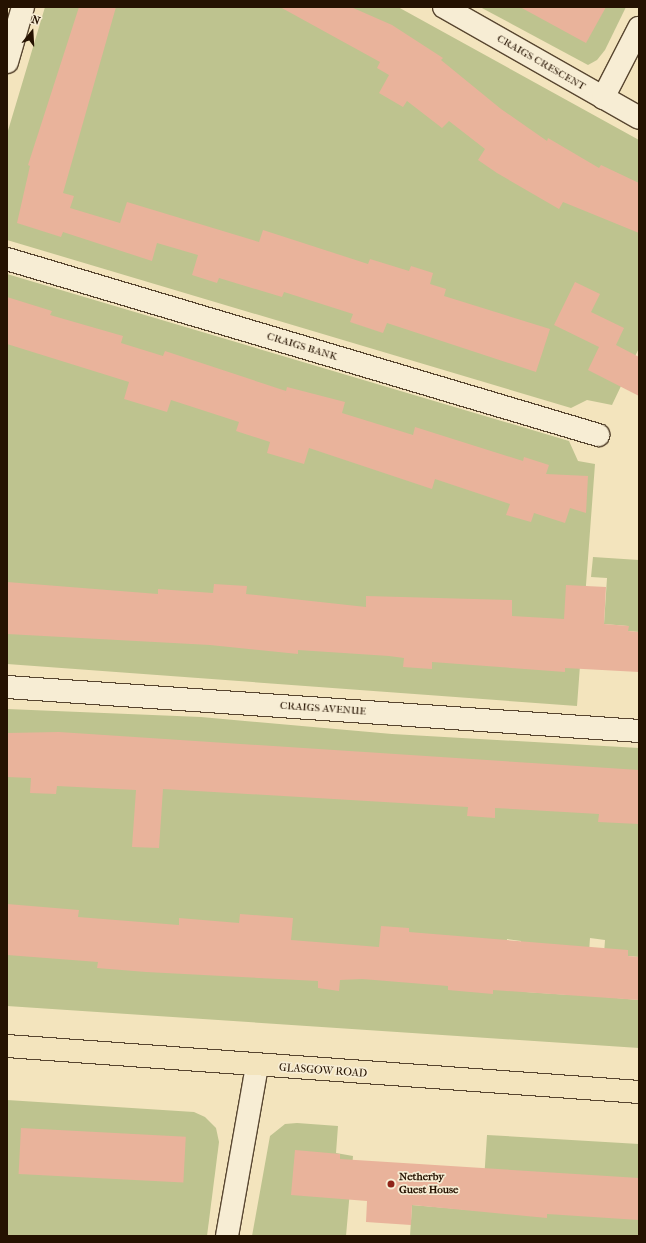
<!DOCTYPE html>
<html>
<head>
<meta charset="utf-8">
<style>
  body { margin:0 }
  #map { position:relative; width:646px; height:1243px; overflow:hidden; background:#f3e4bd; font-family:"IM FELL French Canon",serif }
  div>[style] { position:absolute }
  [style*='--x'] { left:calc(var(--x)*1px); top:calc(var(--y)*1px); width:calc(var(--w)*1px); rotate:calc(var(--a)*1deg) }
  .green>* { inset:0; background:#bec38f }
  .building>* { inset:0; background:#e9b39b; transform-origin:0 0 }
  .roads { filter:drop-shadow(1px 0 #584630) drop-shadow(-1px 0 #584630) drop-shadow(0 1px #584630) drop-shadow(0 -1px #584630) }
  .street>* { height:22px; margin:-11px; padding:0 11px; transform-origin:11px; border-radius:11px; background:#f7edd4 }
  .primary>* { height:22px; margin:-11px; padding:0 11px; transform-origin:11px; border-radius:11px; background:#f3e4bd }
  .dots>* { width:11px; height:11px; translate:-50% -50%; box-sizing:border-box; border:2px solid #f7edd4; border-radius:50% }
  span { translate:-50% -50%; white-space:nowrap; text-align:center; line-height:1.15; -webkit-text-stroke:3.5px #f7edd4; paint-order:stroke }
  .street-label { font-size:11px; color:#251201 }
  .poi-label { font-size:11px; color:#251201; font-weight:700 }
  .left { translate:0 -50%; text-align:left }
  .frame { position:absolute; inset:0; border:8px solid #251201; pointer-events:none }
  .north { position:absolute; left:12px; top:12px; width:40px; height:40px; -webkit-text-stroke:3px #f7edd4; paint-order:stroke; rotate:18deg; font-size:11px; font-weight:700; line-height:16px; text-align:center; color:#251201 }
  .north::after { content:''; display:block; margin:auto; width:14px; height:18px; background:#251201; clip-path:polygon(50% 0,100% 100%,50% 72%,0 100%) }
</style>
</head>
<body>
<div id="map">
  <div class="green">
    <i style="clip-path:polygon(45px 7px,398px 7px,639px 140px,639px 348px,612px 405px,587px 400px,571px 408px,7px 240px,7px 134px)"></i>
    <i style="clip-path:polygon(480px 7px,626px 7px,605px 50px,597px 60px,588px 65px)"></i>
    <i style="clip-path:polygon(7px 274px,569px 441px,578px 461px,595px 464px,577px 706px,7px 664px)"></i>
    <i style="clip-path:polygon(593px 557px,639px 560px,639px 632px,628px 631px,628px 626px,604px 624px,607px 578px,591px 577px)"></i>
    <i style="clip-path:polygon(evenodd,7px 709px,201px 717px,392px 734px,639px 748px,639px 957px,628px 956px,628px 950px,604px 954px,605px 940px,590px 938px,589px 953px,594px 996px,639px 1000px,639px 1048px,7px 1006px,7px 709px,507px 939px,521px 941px,521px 949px,575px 953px,571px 995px,526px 992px,505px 962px,507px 939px)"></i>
    <i style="clip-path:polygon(7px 1100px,194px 1112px,205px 1117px,216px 1128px,219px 1142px,207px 1236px,7px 1236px)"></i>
    <i style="clip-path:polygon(297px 1123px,338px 1126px,336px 1153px,353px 1156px,346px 1236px,252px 1236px,270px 1136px,285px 1124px)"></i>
    <i style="clip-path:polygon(487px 1135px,639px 1144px,639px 1236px,410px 1236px,412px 1205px,482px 1211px)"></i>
  </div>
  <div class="building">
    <i style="clip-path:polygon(79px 7px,116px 7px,63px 193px,74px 196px,70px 208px,120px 223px,127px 202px,259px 242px,263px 230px,368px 264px,370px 259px,409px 271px,411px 266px,433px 273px,430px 284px,446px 289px,444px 296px,550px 329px,536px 372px,387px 323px,383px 333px,350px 322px,353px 314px,284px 292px,282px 297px,219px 278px,217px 283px,192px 275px,198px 255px,157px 243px,152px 261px,63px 232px,61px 237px,17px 223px,30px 166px,28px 165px)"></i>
    <i style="clip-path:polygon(280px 7px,351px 7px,392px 25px,443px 58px,441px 60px,501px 109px,547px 141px,548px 138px,599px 168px,601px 165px,639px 183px,639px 233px,563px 202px,559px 209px,497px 173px,478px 160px,485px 149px,449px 121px,442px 128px,407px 101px,403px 107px,379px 93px,389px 75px,377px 68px,380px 62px)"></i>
    <i style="clip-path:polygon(520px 7px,606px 7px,586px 43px)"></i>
    <i style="clip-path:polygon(575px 282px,600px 294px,591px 312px,624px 328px,616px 345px,639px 357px,639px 396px,588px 370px,599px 347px,554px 325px)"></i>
    <i style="clip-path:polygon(7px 297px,52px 311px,50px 315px,123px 336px,121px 343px,163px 356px,165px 351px,286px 391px,287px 387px,345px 402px,342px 413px,413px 435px,415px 427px,523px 461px,524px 457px,549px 465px,546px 474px,588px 476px,586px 513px,570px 508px,565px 523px,534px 513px,531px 522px,506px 515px,510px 504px,435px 479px,432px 489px,309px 448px,304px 464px,267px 453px,270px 442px,236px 431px,239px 422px,171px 400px,167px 412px,124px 399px,129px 382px,7px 344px)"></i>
    <i style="clip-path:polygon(7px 582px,158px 594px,158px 589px,213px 593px,214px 584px,247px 586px,246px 594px,366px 607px,366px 596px,512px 600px,512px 616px,564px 619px,566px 585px,606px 587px,604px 624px,629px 626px,628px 631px,639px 632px,639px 672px,565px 668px,565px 672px,432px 662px,432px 669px,403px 667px,404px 658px,389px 656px,298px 650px,298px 654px,210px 645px,7px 634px)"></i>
    <i style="clip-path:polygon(59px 732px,639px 770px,639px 824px,598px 822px,599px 814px,495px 808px,495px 818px,467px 816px,468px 807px,163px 789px,159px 848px,132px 847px,136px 790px,57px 786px,56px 794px,30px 793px,31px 778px,7px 777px,7px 733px)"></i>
    <i style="clip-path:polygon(7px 904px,79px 910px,78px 917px,179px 925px,179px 918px,239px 923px,240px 914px,293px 918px,291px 940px,379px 947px,381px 926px,409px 928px,409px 932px,628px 950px,628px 956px,639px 957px,639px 1000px,493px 990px,493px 994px,448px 990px,448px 986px,362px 979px,340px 980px,339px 991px,318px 988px,318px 981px,146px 972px,97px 968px,98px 962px,7px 955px)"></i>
    <i style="left:21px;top:1128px;width:165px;height:46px;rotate:3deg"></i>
    <i style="clip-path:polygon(295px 1150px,340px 1154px,340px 1159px,639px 1178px,639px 1220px,547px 1214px,547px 1218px,412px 1205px,411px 1225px,366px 1222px,367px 1201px,291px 1195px)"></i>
  </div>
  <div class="roads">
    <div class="street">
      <i style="--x:444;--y:7;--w:224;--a:29.6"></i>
      <i style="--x:7;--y:62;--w:57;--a:-73.8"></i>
      <i style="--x:603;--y:98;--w:79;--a:-62.8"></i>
      <i style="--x:7;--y:259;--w:617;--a:16.58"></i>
      <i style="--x:7;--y:687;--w:634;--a:3.98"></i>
      <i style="--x:227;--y:1236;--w:173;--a:-80"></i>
    </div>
    <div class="primary">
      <i style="--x:7;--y:1046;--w:634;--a:4.16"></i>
    </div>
  </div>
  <div class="dots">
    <i style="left:391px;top:1184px;background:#8f2418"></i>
  </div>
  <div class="street-label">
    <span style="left:541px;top:63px;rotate:30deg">CRAIGS CRESCENT</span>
    <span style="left:302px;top:347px;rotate:17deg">CRAIGS BANK</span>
    <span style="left:323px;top:709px;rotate:4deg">CRAIGS AVENUE</span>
    <span style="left:323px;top:1071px;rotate:4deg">GLASGOW ROAD</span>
  </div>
  <div class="poi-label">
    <span class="left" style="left:399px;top:1184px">Netherby<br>Guest House</span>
  </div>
  <div class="frame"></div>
  <div class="north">N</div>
</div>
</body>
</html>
